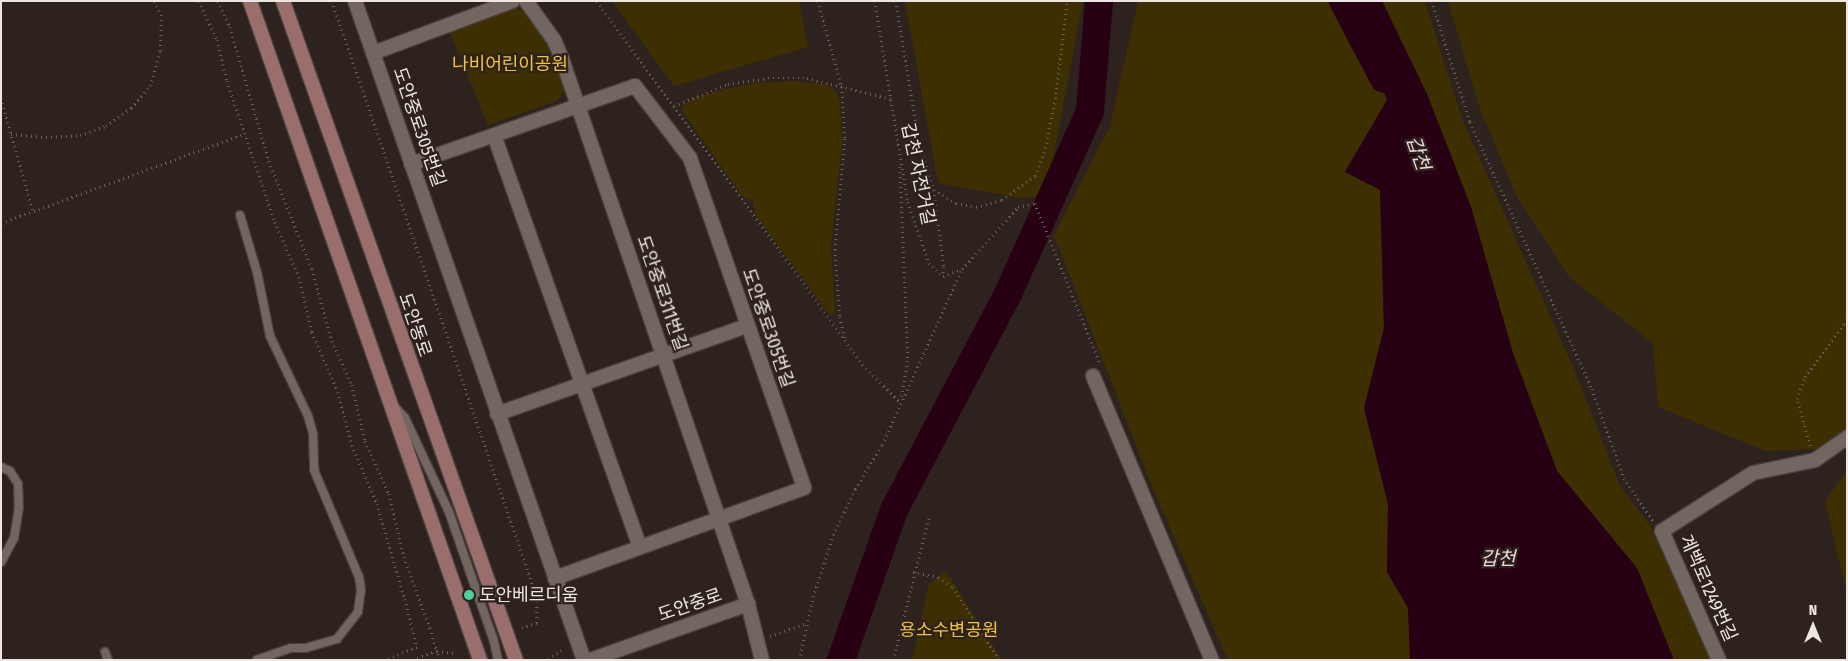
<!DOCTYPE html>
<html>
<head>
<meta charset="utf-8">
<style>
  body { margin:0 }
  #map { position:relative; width:1848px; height:661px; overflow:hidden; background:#2e221e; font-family:"Fira Sans Condensed","Noto Sans KR",sans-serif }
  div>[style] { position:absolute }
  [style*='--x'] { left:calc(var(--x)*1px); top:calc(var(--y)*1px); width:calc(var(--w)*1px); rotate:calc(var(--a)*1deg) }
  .green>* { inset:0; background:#3d2f02 }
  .water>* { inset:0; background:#270013 }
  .river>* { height:28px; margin:-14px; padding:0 14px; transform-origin:14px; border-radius:14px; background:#270013 }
  .path>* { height:2.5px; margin-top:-1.25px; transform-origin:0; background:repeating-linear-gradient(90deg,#6a5f5b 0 1px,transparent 0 5px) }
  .roads { filter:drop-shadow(1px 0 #4a403d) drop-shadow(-1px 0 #4a403d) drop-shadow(0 1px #4a403d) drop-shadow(0 -1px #4a403d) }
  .service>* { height:8px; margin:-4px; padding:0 4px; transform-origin:4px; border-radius:4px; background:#73655f }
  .minor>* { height:14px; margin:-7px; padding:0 7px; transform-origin:7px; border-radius:7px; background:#73655f }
  .tertiary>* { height:14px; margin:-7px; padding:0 7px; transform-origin:7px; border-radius:7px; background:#73655f }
  .secondary>* { height:14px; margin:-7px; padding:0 7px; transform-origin:7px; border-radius:7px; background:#996e6c }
  .dots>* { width:14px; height:14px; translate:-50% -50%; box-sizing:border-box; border:2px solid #2e221e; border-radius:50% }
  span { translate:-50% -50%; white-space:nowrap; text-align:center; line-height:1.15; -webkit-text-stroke:4.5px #2e221e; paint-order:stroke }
  .park-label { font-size:18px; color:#f0c33a }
  .street-label { font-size:18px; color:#eee6e3 }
  .poi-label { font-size:18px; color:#eee6e3 }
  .left { translate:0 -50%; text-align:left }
  .water-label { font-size:19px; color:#efd6df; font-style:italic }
  .frame { position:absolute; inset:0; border:2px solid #eee6e3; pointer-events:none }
  .north { position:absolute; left:1788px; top:601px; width:50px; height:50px; -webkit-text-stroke:4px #2e221e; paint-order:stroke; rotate:0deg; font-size:14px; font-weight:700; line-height:20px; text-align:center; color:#eee6e3 }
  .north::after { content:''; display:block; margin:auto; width:18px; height:22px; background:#eee6e3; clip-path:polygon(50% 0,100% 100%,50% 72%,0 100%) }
</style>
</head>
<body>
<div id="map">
  <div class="green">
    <i style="clip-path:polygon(612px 1px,799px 1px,808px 47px,674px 86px)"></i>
    <i style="clip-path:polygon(905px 1px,1083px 1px,1046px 196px,1019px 198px,938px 183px)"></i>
    <i style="clip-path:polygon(1138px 1px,1350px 1px,1387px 100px,1345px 171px,1380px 189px,1384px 328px,1364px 408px,1388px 504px,1387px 571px,1408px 607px,1410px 660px,1228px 660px,1153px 489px,1054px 235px,1110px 126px)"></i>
    <i style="clip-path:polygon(1382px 1px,1425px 1px,1462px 119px,1573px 367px,1620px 486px,1660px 539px,1713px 660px,1674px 660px,1637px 568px,1557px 471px,1513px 353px,1471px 207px,1427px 94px)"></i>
    <i style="clip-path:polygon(1448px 1px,1847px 1px,1847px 448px,1766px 451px,1658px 407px,1653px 343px,1569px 277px,1517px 197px,1480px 109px)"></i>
    <i style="clip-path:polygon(514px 8px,524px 10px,548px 43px,564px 91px,557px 101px,488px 125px,449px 30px)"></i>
    <i style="clip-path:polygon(793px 81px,827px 84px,838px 95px,840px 102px,842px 142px,831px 247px,835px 315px,830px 315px,754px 213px,753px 200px,743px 197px,682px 111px,684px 105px,695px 98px,722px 90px,754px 83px)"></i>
    <i style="clip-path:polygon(1847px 470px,1847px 595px,1825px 501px)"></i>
    <i style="clip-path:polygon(946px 571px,1002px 660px,912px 660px,929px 584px)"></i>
  </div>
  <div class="water">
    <i style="clip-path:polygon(1350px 1px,1382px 1px,1427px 94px,1471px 207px,1513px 353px,1557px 471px,1637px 568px,1674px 660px,1410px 660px,1408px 608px,1387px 572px,1388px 504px,1364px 408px,1384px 328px,1380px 190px,1345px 172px,1387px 100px)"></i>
  </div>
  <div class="river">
    <i style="--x:1343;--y:1;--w:88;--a:62.3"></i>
    <i style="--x:841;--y:660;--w:159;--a:-70.5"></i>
    <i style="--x:894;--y:510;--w:242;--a:-62.2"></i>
    <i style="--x:1007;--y:296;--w:203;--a:-65.8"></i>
    <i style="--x:1090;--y:111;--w:110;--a:-85.3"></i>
  </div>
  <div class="path">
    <i style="--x:199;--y:1;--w:43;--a:65.2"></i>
    <i style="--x:217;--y:40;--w:42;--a:76.3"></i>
    <i style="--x:227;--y:81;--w:149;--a:71.2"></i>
    <i style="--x:275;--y:222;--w:60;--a:66.4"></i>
    <i style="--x:299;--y:277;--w:57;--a:76.7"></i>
    <i style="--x:312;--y:332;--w:65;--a:66.6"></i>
    <i style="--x:338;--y:392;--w:55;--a:75.2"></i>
    <i style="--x:352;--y:445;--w:64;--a:67"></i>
    <i style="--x:377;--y:504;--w:99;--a:73.6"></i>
    <i style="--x:405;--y:599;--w:49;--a:76"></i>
    <i style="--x:417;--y:647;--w:34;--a:157"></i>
    <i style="--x:218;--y:1;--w:29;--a:65"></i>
    <i style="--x:230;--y:27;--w:140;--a:73.8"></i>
    <i style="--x:269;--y:161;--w:116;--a:68.3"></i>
    <i style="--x:312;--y:269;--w:75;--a:74.5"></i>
    <i style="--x:332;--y:341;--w:48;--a:65.6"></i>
    <i style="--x:352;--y:385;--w:57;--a:76.9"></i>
    <i style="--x:365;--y:441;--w:58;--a:65.6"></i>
    <i style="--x:389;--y:494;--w:65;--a:76.6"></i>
    <i style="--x:404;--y:557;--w:76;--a:69.9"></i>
    <i style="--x:430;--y:628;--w:24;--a:73"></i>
    <i style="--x:437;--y:651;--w:26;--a:159"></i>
    <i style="--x:332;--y:1;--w:630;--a:71.02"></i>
    <i style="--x:537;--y:597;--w:26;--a:90"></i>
    <i style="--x:537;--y:623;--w:18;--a:161"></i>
    <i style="--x:597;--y:1;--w:455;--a:53.8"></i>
    <i style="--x:866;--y:368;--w:48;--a:45"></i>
    <i style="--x:818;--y:1;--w:89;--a:74.4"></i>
    <i style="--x:842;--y:87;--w:52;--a:86.7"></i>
    <i style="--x:845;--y:139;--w:111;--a:95.1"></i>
    <i style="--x:835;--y:250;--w:67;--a:85.7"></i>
    <i style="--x:840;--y:317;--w:23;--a:77"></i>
    <i style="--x:875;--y:1;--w:204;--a:80.7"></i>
    <i style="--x:908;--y:202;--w:65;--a:71"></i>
    <i style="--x:929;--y:263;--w:19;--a:43"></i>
    <i style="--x:943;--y:276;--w:20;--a:-20"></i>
    <i style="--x:962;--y:269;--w:84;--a:-47.9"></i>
    <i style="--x:1018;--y:207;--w:17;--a:-13"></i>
    <i style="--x:1035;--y:203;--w:173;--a:67.9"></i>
    <i style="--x:896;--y:1;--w:143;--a:80.7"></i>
    <i style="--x:919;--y:142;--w:50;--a:72.6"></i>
    <i style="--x:934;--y:190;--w:78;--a:82.6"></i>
    <i style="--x:944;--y:267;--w:9;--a:96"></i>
    <i style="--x:1432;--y:1;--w:127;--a:72.6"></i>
    <i style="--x:1470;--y:122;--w:294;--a:65.4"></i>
    <i style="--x:1592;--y:389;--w:95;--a:70.2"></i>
    <i style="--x:1624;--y:478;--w:52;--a:56"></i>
    <i style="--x:1;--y:98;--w:117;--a:74.2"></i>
    <i style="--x:674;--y:106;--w:58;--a:-22.2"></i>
    <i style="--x:728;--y:84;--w:40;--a:-8.5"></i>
    <i style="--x:768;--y:78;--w:39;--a:0"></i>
    <i style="--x:807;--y:78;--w:87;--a:14"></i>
    <i style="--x:11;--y:134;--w:35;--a:5"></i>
    <i style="--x:46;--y:137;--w:34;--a:-3"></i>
    <i style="--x:80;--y:135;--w:28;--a:-19"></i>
    <i style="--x:106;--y:126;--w:31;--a:-36"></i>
    <i style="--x:131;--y:108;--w:29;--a:-49"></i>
    <i style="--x:150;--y:86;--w:36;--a:-74"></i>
    <i style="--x:160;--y:51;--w:35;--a:-88"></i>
    <i style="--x:161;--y:16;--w:17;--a:-115"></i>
    <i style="--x:900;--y:167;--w:194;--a:87.6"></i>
    <i style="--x:908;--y:361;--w:36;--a:100"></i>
    <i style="--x:934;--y:190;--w:26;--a:31"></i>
    <i style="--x:956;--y:203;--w:20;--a:11"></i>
    <i style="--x:976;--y:207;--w:27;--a:-15"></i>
    <i style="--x:1002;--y:200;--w:41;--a:-36"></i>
    <i style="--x:1035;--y:176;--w:25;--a:-69"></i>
    <i style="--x:1044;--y:153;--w:55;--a:-78.5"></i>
    <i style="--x:1055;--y:99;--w:99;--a:-83"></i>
    <i style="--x:1;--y:223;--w:259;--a:-20.1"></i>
    <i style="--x:1810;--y:446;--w:49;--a:-105.5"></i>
    <i style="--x:1797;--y:399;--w:23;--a:-70"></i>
    <i style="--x:1805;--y:377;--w:72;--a:-54.1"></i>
    <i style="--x:913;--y:572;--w:26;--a:11"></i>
    <i style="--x:939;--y:577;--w:17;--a:36"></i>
    <i style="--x:953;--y:587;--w:86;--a:57.8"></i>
    <i style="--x:770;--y:636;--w:39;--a:-19"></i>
    <i style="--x:548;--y:659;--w:20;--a:-33"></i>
    <i style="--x:439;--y:660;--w:9;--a:-103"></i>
    <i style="--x:437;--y:651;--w:17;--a:7"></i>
    <i style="--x:799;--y:660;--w:65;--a:-77.5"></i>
    <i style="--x:813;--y:597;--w:65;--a:-72.1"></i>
    <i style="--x:833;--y:535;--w:51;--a:-64.4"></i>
    <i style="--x:855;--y:489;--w:52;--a:-58.5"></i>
    <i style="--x:882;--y:445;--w:193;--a:-65.6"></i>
    <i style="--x:893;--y:660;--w:147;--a:-75.9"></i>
  </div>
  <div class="roads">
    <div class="service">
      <i style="--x:240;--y:215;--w:59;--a:73.4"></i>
      <i style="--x:257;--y:272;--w:65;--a:78.5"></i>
      <i style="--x:270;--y:336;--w:89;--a:64.6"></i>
      <i style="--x:308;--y:416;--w:19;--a:74"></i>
      <i style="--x:313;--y:434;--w:36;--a:88"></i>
      <i style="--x:314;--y:470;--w:116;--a:67.2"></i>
      <i style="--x:359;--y:577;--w:13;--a:81"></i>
      <i style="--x:361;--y:590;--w:22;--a:98"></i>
      <i style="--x:358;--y:612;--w:34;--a:128"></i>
      <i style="--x:337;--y:639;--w:32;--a:164"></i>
      <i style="--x:306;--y:648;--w:15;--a:180"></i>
      <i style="--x:291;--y:648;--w:36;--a:161"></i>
      <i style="--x:394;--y:406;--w:16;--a:47"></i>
      <i style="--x:405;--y:418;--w:104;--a:64.9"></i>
      <i style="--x:449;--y:512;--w:133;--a:70.8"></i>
      <i style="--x:493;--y:638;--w:23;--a:77"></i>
      <i style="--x:1;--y:467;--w:10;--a:24"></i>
      <i style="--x:10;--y:471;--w:15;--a:58"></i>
      <i style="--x:18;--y:484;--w:23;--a:88"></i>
      <i style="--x:19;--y:507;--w:31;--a:99"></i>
      <i style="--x:14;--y:538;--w:27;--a:118"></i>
      <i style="--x:105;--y:652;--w:9;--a:69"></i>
    </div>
    <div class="minor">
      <i style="--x:355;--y:1;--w:698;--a:70.84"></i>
      <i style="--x:526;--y:1;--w:48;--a:54.3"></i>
      <i style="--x:554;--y:40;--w:21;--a:67"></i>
      <i style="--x:562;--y:59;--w:576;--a:71.16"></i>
      <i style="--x:748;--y:604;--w:58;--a:76"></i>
      <i style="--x:373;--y:53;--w:149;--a:-20.4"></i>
      <i style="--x:494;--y:135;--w:437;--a:70.5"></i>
      <i style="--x:411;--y:164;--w:237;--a:-19.2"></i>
      <i style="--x:635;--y:86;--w:91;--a:52.6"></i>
      <i style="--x:690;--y:158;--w:349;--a:70.9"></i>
      <i style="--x:804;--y:488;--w:265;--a:160.1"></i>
      <i style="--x:1093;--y:376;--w:308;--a:67.3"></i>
      <i style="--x:497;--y:414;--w:265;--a:-19.4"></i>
      <i style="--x:1662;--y:531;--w:108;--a:-32.5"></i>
      <i style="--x:1753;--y:473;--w:63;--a:-11.8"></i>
      <i style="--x:1815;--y:460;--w:39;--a:-35"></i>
      <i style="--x:590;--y:660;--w:168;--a:-19.5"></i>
    </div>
    <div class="tertiary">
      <i style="--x:1662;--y:531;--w:141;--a:66.2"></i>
    </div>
    <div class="secondary">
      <i style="--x:250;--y:1;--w:698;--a:70.76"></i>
      <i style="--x:283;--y:1;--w:699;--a:70.53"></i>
    </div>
  </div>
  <div class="dots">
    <i style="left:469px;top:595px;background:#4cd39a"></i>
  </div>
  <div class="park-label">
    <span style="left:510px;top:64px">나비어린이공원</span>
    <span style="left:949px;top:630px">용소수변공원</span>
  </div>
  <div class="street-label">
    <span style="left:419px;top:127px;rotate:71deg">도안중로305번길</span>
    <span style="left:918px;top:174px;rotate:78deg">갑천 자전거길</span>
    <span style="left:662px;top:293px;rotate:71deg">도안중로311번길</span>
    <span style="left:415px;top:325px;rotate:71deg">도안동로</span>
    <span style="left:768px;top:328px;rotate:71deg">도안중로305번길</span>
    <span style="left:1708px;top:588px;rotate:66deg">계백로1249번길</span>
    <span style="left:690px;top:605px;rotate:-19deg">도안중로</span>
  </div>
  <div class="poi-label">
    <span class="left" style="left:479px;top:595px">도안베르디움</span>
  </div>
  <div class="water-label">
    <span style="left:1418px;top:153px;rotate:71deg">갑천</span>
    <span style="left:1498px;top:559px">갑천</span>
  </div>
  <div class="frame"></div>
  <div class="north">N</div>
</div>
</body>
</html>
